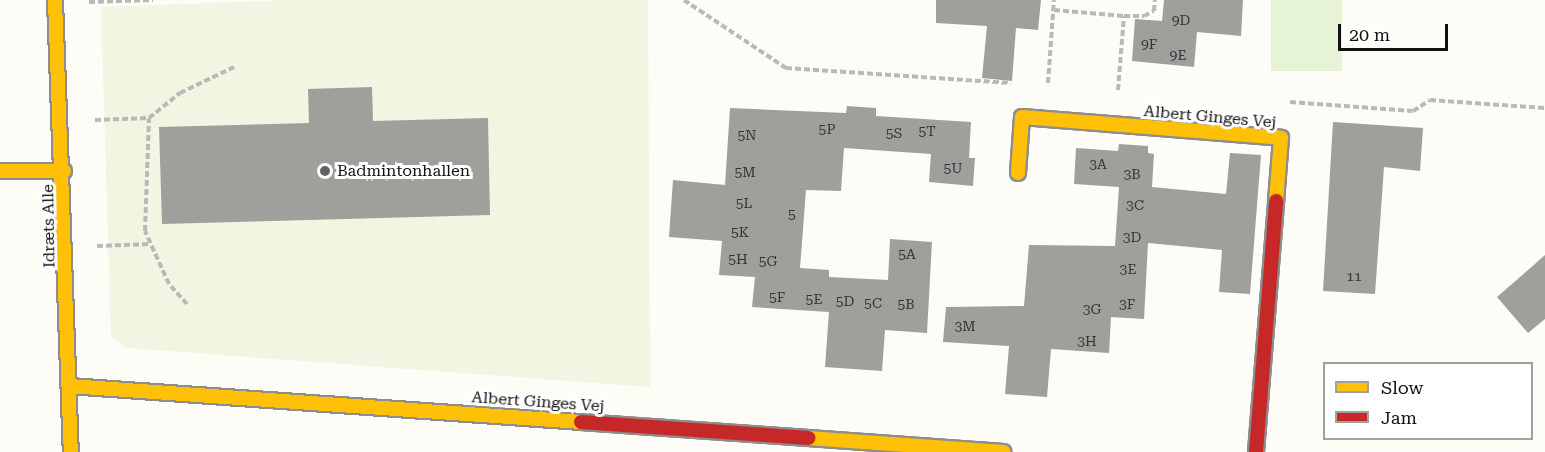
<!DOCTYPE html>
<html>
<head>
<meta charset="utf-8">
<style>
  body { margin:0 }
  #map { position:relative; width:1545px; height:452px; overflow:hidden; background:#fdfcf7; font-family:"Roboto Serif",serif }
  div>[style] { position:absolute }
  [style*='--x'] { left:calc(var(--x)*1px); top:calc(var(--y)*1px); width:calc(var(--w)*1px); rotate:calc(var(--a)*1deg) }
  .green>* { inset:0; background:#e7f3d7; transform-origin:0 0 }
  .pitch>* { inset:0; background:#f0f6e1 }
  .building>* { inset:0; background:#a19f9c }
  .path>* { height:4px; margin-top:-2px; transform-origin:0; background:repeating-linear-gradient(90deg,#b9b9b8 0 6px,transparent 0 9px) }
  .roads { filter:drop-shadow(2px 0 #8e8d8b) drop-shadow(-2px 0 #8e8d8b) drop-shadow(0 2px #8e8d8b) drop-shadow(0 -2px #8e8d8b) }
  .slow>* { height:14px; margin:-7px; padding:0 7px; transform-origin:7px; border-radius:7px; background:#ffc107 }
  .jam>* { height:14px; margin:-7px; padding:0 7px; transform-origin:7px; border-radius:7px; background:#c62828 }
  .dots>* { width:16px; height:16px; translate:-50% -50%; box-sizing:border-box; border:3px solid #fff; border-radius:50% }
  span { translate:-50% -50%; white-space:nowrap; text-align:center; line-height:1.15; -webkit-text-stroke:6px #fff; paint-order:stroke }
  .number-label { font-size:14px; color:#353434 }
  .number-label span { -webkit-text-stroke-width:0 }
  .street-label { font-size:16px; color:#111 }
  .poi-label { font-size:16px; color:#111 }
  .left { translate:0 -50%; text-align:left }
  .legend { position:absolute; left:1323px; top:362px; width:210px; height:78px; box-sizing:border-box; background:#fff; border:2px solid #a0a0a0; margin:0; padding:8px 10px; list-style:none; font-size:18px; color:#111 }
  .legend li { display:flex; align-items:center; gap:12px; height:30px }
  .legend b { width:30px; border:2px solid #a0a0a0 }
  .scale { position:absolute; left:1338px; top:24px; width:110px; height:27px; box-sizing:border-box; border:3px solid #111; border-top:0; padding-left:8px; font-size:18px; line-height:21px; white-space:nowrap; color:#111; -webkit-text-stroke:4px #fff; paint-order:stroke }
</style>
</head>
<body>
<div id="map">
  <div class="green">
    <i style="left:1271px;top:0;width:71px;height:71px"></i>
  </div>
  <div class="pitch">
    <i style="clip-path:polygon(289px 0,648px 0,650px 387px,127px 348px,111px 336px,101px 7px)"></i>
  </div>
  <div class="building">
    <i style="clip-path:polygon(936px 0,1041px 0,1038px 30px,1016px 28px,1012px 81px,982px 78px,987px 26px,936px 23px)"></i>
    <i style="clip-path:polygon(1164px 0,1243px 0,1241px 36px,1197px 32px,1194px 67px,1132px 61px,1135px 19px,1162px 21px)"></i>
    <i style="clip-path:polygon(372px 87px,373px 121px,488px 118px,490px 215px,162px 224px,159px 127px,309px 123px,308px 89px)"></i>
    <i style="clip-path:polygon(847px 106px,876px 108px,876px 116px,971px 122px,969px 158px,975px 158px,973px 186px,929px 182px,931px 154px,844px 148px,841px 191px,806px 190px,800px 268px,829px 270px,829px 277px,888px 280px,890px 239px,932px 242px,927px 333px,885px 330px,882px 371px,825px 367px,829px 312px,752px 307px,755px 277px,719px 275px,722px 241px,669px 237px,673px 180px,725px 185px,730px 108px,846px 113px)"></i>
    <i style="clip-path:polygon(1333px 122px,1423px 128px,1420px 171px,1384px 167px,1375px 294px,1323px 291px)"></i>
    <i style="clip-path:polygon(1119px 144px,1148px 146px,1148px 153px,1154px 154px,1152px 187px,1226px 194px,1230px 153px,1261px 155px,1250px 294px,1219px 292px,1222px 250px,1148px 243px,1144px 319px,1111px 317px,1109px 353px,1051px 349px,1047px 397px,1005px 394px,1009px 346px,943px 342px,946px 307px,1024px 306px,1029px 245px,1115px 246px,1119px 187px,1074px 184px,1076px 148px,1118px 151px)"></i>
    <i style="clip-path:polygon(1545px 255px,1545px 319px,1528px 333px,1497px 297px)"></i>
  </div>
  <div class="path">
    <i style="--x:684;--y:0;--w:123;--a:33.7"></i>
    <i style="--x:786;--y:68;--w:225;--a:3.8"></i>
    <i style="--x:89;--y:2;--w:64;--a:-1.8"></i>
    <i style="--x:1054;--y:10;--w:70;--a:4.9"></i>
    <i style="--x:1048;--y:83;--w:83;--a:-85.9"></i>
    <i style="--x:1118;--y:90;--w:74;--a:-85.4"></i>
    <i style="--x:1124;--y:16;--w:20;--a:0"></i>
    <i style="--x:1144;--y:16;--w:11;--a:-27"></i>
    <i style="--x:1154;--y:11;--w:11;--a:-85"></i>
    <i style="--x:1290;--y:102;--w:123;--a:4.2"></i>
    <i style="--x:1413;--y:111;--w:20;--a:-33"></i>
    <i style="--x:1430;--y:100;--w:115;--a:4"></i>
    <i style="--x:95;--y:120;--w:54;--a:-2.1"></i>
    <i style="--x:97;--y:246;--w:54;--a:-2.1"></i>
    <i style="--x:187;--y:304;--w:27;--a:-132"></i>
    <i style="--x:169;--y:284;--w:58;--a:-114.4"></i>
    <i style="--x:145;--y:231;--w:113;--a:-88"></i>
    <i style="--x:149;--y:118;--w:40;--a:-39"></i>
    <i style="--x:180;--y:93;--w:62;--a:-25.7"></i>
  </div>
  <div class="roads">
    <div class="slow">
      <i style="--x:55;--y:0;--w:452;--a:88"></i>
      <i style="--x:0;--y:171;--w:64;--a:0"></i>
      <i style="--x:1018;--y:173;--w:56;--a:-85.9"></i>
      <i style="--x:1022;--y:117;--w:260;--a:4.6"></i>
      <i style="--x:1281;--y:138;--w:63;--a:94.5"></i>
      <i style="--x:69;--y:386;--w:513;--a:4.02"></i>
      <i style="--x:808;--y:438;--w:196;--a:4.1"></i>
    </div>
    <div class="jam">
      <i style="--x:581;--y:422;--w:228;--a:4"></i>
      <i style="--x:1256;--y:452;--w:252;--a:-85.4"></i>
    </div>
  </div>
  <div class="dots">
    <i style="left:325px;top:171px;background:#646362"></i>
  </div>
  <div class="number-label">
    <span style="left:1181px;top:20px">9D</span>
    <span style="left:1149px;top:44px">9F</span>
    <span style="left:1178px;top:55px">9E</span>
    <span style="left:827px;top:129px">5P</span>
    <span style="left:927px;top:131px">5T</span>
    <span style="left:894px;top:133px">5S</span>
    <span style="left:747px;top:135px">5N</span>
    <span style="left:1098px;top:164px">3A</span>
    <span style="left:953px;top:168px">5U</span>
    <span style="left:745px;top:172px">5M</span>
    <span style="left:1132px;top:174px">3B</span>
    <span style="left:744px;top:203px">5L</span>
    <span style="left:1135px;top:205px">3C</span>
    <span style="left:792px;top:214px">5</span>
    <span style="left:740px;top:232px">5K</span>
    <span style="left:1132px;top:237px">3D</span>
    <span style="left:907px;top:254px">5A</span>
    <span style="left:738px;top:259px">5H</span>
    <span style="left:768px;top:261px">5G</span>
    <span style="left:1128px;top:269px">3E</span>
    <span style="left:1354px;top:276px">11</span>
    <span style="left:777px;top:297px">5F</span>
    <span style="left:814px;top:299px">5E</span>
    <span style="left:845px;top:301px">5D</span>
    <span style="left:873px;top:303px">5C</span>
    <span style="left:906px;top:304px">5B</span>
    <span style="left:1127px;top:304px">3F</span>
    <span style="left:1092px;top:309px">3G</span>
    <span style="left:965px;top:326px">3M</span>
    <span style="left:1087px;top:341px">3H</span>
  </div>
  <div class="street-label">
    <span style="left:1210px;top:117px;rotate:5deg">Albert Ginges Vej</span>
    <span style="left:49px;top:226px;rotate:-91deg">Idræts Alle</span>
    <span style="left:538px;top:402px;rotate:4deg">Albert Ginges Vej</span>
  </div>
  <div class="poi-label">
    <span class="left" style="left:337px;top:171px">Badmintonhallen</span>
  </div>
  <ul class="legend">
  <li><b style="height:8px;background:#ffc107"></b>Slow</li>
  <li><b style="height:8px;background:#c62828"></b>Jam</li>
  </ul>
  <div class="scale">20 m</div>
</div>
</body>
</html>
